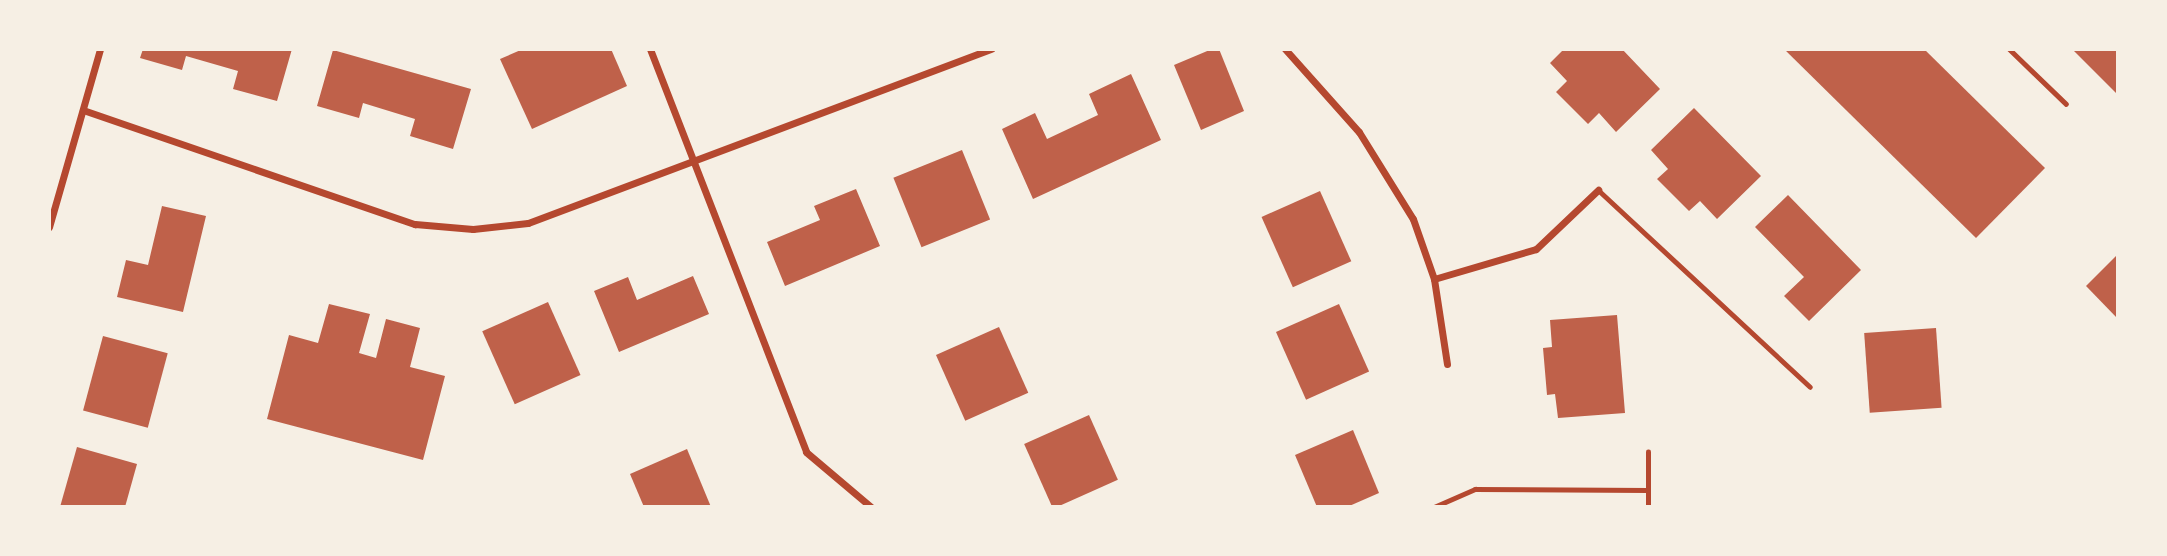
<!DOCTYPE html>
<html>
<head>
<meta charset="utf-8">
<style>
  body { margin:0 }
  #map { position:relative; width:2167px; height:556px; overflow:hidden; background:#f6efe4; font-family:Karla,sans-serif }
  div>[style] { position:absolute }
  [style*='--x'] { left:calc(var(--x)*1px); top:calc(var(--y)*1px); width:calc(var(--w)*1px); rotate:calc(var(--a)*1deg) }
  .building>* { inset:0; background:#bf614a; transform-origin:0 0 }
  .path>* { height:4.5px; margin:-2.25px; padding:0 2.25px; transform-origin:2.25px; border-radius:2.25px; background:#b5482f }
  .service>* { height:5px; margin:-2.5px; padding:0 2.5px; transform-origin:2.5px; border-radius:2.5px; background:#b5482f }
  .minor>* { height:7px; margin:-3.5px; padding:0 3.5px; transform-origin:3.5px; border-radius:3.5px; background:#b5482f }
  span { translate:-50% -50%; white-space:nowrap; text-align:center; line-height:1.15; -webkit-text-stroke:6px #f6efe4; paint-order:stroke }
  .frame { position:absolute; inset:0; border:51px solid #f6efe4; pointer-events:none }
</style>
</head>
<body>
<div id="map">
  <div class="building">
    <i style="clip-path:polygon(143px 49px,292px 49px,277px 101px,233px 89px,238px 71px,186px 56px,182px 70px,140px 58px)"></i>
    <i style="clip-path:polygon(523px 49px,611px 49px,627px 86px,532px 129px,500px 59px)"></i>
    <i style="clip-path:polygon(1212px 49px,1219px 49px,1244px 111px,1201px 130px,1174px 65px)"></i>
    <i style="clip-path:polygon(1564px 49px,1622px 49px,1660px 89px,1616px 132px,1599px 113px,1588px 124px,1556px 92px,1567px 81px,1550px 63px)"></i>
    <i style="clip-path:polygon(1784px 49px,1924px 49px,2045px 168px,1976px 238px)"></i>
    <i style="clip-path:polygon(2072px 49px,2118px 49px,2118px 95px)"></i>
    <i style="clip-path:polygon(333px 50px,471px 89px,453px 149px,410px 136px,415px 119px,363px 103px,359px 118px,317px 106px)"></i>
    <i style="clip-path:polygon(1131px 74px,1161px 140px,1033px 199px,1002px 129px,1035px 113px,1047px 139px,1098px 115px,1089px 94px)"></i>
    <i style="clip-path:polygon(1694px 108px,1761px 176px,1717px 219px,1700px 201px,1689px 211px,1657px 179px,1668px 169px,1651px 150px)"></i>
    <i style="left:962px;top:150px;width:75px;height:74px;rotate:68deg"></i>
    <i style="clip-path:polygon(856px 189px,880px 246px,785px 286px,767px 242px,820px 220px,814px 206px)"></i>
    <i style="left:1320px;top:191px;width:77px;height:64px;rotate:66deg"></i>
    <i style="clip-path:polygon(1788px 195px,1861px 270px,1809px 321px,1784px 296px,1804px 277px,1755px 227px)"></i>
    <i style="clip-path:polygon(162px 206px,206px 216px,183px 312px,117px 297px,126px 260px,148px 265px)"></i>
    <i style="clip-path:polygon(2118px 254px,2118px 319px,2086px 286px)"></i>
    <i style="clip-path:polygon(693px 276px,709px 314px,619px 352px,594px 291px,628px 277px,637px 300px)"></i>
    <i style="left:548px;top:302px;width:80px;height:72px;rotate:66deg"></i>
    <i style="clip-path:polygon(329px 304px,370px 314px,359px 353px,376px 358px,386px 319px,420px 328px,410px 367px,445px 376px,423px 460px,267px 419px,289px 335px,318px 343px)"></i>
    <i style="left:1339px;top:304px;width:74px;height:69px;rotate:66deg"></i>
    <i style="clip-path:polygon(1617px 315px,1625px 413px,1558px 418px,1555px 394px,1547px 395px,1543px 348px,1552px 347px,1550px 320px)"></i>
    <i style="left:999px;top:327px;width:72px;height:69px;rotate:66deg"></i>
    <i style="left:1936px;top:328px;width:80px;height:72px;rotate:86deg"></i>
    <i style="left:103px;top:336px;width:67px;height:77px;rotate:15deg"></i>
    <i style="left:1089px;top:415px;width:71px;height:71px;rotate:66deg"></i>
    <i style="clip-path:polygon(1353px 430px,1379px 493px,1347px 507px,1317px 507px,1295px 455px)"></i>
    <i style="clip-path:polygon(77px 447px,137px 464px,125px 507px,60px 507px)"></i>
    <i style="clip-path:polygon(687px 449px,711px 507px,644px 507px,630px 474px)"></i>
  </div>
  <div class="path">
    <i style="--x:1434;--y:507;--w:45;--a:-23.7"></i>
    <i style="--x:1475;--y:489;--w:173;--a:0.3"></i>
    <i style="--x:1648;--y:507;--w:55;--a:-90"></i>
  </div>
  <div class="service">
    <i style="--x:2009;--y:49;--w:79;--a:44"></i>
    <i style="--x:1598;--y:190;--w:289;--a:42.9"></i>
  </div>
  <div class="minor">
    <i style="--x:650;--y:49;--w:432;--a:68.8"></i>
    <i style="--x:806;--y:452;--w:85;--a:40.2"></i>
    <i style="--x:1285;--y:49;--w:111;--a:48.3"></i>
    <i style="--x:1359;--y:132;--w:102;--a:58.2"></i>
    <i style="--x:1413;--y:219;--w:64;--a:70.7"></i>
    <i style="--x:1434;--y:279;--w:86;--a:81.3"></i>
    <i style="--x:83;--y:110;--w:351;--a:19"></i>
    <i style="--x:415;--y:224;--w:58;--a:4.9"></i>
    <i style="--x:473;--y:229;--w:55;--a:-6.2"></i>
    <i style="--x:528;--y:223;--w:495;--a:-20.6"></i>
    <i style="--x:49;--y:227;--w:185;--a:-74"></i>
    <i style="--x:1434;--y:279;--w:106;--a:-16.4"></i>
    <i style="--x:1536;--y:249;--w:86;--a:-43.6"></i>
  </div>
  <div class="frame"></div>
</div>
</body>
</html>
